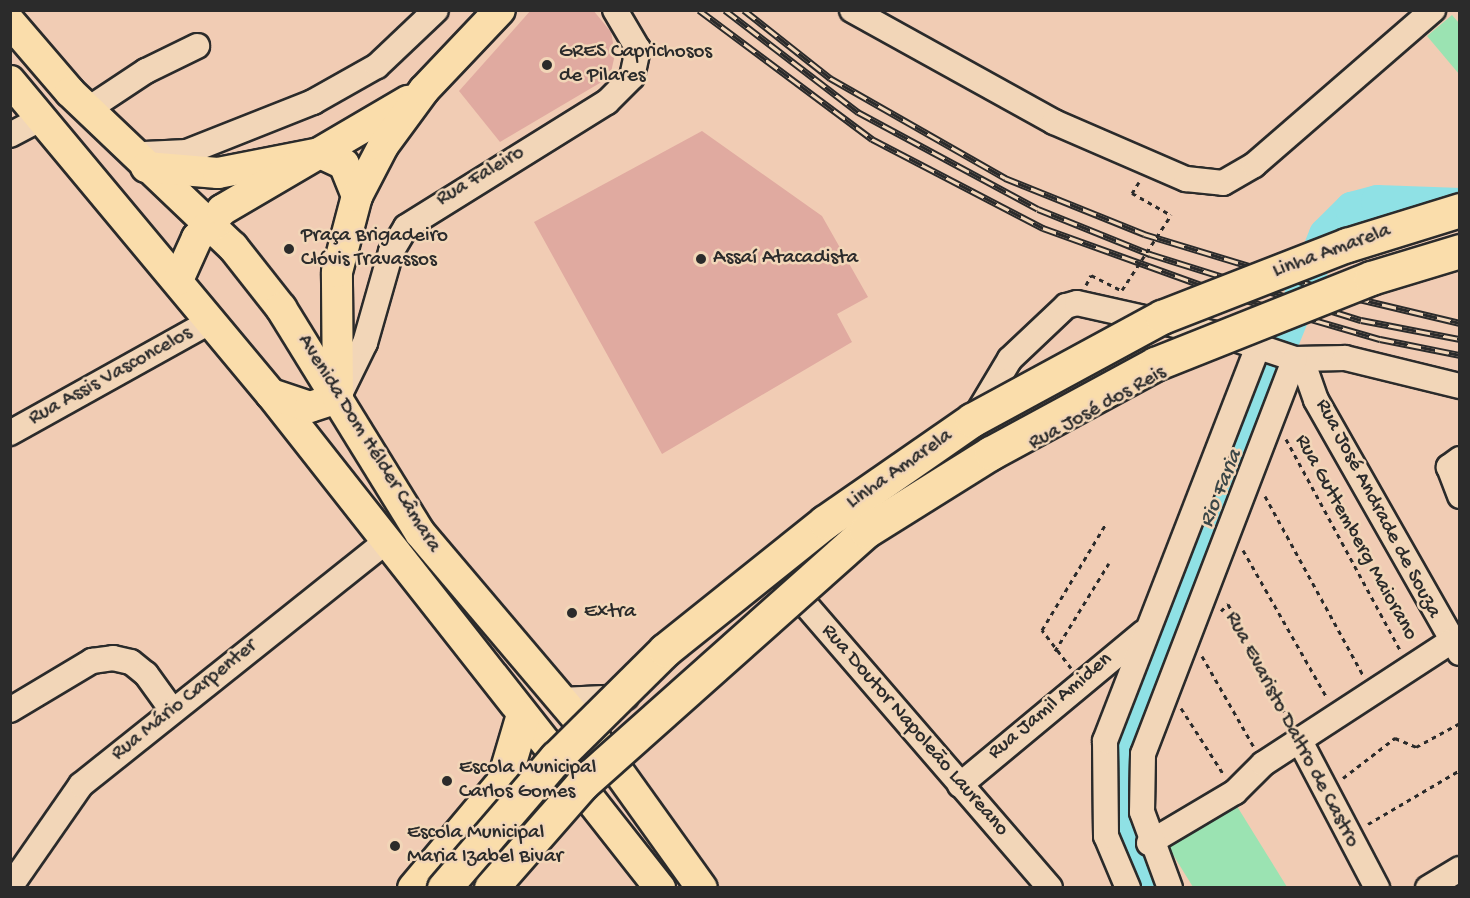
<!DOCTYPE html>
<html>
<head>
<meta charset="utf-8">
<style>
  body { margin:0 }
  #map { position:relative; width:1470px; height:898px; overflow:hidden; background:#f1ccb4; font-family:"Gochi Hand",sans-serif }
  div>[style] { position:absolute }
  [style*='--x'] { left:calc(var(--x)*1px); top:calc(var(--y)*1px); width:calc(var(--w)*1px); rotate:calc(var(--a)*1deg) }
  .green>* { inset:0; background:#9be3b2 }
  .river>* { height:33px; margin:-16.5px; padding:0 16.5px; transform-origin:16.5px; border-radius:16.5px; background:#8fe1e5 }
  .building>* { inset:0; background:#e0aaa0 }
  .path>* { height:3px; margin-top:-1.5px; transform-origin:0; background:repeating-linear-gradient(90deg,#2b2b2b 0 4.5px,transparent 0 9px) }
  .roads { filter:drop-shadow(2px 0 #2b2b2b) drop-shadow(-2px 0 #2b2b2b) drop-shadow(0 2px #2b2b2b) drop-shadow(0 -2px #2b2b2b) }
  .minor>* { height:24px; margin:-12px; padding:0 12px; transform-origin:12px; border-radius:12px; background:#f2d6b8 }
  .major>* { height:30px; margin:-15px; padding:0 15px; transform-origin:15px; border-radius:15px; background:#faddab }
  .highway>* { height:33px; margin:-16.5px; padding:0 16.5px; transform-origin:16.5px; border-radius:16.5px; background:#faddab }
  .rail>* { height:7px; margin-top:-3.5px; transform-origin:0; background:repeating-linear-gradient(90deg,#f2d6b8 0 14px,#2b2b2b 0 28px); box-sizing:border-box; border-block:2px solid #2b2b2b }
  .path-bridge>* { height:3px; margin-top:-1.5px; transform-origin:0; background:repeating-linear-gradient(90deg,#2b2b2b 0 4.5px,transparent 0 9px) }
  .bridges { filter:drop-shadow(2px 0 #2b2b2b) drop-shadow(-2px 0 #2b2b2b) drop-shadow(0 2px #2b2b2b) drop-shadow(0 -2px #2b2b2b) }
  .highway-bridge>* { height:33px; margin:-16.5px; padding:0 16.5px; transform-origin:16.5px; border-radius:16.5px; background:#faddab }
  .dots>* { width:16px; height:16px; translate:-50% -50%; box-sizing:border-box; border:3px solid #f2d6b8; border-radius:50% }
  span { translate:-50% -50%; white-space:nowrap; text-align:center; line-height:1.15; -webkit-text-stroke:5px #f2d6b8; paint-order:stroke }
  .poi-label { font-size:21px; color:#2b2b2b }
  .left { translate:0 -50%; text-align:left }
  .street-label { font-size:21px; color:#2b2b2b }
  .water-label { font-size:22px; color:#3a4647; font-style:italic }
  .frame { position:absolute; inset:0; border:12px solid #2b2b2b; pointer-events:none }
</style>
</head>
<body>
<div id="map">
  <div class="green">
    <i style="clip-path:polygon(1452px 15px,1459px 23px,1459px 74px,1427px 36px)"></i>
    <i style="clip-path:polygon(1235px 803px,1287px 887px,1193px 887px,1167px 845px)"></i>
  </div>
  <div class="river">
    <i style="--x:1149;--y:888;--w:50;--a:-113.5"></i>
    <i style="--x:1129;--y:842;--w:46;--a:-101.3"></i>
    <i style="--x:1120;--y:797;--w:48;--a:-87.6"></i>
    <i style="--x:1122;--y:749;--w:43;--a:-73.7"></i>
    <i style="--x:1134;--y:708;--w:511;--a:-68.05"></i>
    <i style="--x:1325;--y:234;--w:37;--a:-45"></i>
    <i style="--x:1351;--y:208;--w:27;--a:-15"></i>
    <i style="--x:1377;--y:201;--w:83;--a:2.1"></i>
  </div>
  <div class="building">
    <i style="clip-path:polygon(531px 10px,593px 10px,611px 32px,615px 54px,610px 77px,500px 142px,459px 91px)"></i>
    <i style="clip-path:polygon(702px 131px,822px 216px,868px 297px,837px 314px,852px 342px,662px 454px,534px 222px)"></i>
  </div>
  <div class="path">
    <i style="--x:1139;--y:182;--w:13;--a:122"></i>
    <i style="--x:1132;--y:193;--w:45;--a:29.4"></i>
    <i style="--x:1086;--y:285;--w:11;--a:-63"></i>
    <i style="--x:1091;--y:275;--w:34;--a:27"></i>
    <i style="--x:1286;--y:439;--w:240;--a:61.6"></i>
    <i style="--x:1265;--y:496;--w:204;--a:61.3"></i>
    <i style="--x:1243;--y:550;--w:170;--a:60.4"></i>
    <i style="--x:1221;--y:611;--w:10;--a:-45"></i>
    <i style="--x:1228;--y:604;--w:134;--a:62.5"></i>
    <i style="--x:1055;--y:651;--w:103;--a:-58.5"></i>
    <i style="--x:1202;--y:656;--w:105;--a:60.3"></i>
    <i style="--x:1071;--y:668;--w:48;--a:-127.3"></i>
    <i style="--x:1042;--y:630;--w:122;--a:-59"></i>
    <i style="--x:1181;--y:708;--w:80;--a:57.3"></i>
    <i style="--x:1343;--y:778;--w:66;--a:-37.6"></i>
    <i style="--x:1395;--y:738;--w:23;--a:23"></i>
    <i style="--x:1416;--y:747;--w:50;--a:-28.6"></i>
    <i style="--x:1368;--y:824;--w:107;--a:-30.4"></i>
  </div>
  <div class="roads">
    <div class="minor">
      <i style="--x:852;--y:10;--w:231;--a:29"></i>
      <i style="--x:1054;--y:122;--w:144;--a:23.4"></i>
      <i style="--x:1186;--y:179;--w:37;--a:6"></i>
      <i style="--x:1223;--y:183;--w:36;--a:-30"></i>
      <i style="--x:1254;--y:165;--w:237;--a:-40.9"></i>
      <i style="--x:87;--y:110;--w:71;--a:-33.5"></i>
      <i style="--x:146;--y:71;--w:57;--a:-26.1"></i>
      <i style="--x:10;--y:135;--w:36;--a:-28"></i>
      <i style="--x:144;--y:154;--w:43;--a:-2.7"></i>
      <i style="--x:187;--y:152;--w:136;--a:-21.6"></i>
      <i style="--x:313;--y:102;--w:73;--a:-29.4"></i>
      <i style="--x:377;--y:66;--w:81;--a:-43.5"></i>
      <i style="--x:1302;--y:360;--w:42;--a:70.7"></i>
      <i style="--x:1316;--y:400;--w:291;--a:60.4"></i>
      <i style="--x:339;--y:396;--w:59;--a:-63.9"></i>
      <i style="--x:365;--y:343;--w:95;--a:-74.1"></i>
      <i style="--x:391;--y:252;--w:29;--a:-59"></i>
      <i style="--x:406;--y:227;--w:237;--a:-31.9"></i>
      <i style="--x:607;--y:102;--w:35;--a:-45"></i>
      <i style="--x:632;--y:77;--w:29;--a:-78"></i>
      <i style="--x:638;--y:49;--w:45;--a:-120.5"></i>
      <i style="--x:973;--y:421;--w:72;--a:-59.2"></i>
      <i style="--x:1010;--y:359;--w:77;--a:-43.4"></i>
      <i style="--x:1066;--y:306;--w:11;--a:-15"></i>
      <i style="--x:1077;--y:303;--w:156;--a:12.6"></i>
      <i style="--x:1229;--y:337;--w:70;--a:18.4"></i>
      <i style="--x:1295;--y:359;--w:50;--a:-1.1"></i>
      <i style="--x:1345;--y:358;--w:118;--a:13.7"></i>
      <i style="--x:10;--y:433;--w:230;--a:-29.1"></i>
      <i style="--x:1460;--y:459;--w:14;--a:144"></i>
      <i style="--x:1449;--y:467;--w:31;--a:69"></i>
      <i style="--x:780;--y:575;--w:413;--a:49.2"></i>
      <i style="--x:561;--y:700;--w:65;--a:-2.6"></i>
      <i style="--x:10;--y:710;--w:96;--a:-30.9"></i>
      <i style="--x:92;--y:661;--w:21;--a:-8"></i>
      <i style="--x:113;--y:658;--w:18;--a:13"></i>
      <i style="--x:131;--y:662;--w:19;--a:39"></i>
      <i style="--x:146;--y:674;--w:44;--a:54.2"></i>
      <i style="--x:1301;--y:743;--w:164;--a:62.3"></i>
      <i style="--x:960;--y:785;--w:239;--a:-39.7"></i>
      <i style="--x:1149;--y:843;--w:100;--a:-30.7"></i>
      <i style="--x:1235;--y:792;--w:40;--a:-45"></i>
      <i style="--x:1263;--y:764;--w:223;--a:-33.1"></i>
      <i style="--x:10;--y:887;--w:124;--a:-55.2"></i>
      <i style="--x:81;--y:785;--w:391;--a:-38.6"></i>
      <i style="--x:1128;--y:888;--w:56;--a:-112.9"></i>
      <i style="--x:1106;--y:836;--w:95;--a:-90.6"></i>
      <i style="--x:1105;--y:741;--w:424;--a:-68.8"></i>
      <i style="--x:1170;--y:888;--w:81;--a:-110.2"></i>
      <i style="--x:1142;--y:812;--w:58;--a:-89"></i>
      <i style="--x:1143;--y:754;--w:423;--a:-69"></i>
      <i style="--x:1428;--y:888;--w:37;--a:-31"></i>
    </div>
    <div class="major">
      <i style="--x:10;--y:22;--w:92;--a:49.4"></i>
      <i style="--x:70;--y:92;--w:225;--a:43.6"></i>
      <i style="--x:233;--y:247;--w:78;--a:51.8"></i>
      <i style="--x:281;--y:308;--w:264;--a:58.3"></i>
      <i style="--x:420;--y:533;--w:275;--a:49.7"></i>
      <i style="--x:598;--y:743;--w:178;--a:54.4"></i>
      <i style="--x:10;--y:81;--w:408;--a:50.2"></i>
      <i style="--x:271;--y:394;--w:629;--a:51.78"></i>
      <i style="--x:146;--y:167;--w:72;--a:4.8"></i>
      <i style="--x:218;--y:173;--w:104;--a:-11.1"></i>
      <i style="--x:320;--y:153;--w:26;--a:25"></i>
      <i style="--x:344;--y:164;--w:35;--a:68"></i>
      <i style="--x:178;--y:280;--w:46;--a:-65.7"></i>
      <i style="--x:197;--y:238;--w:38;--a:-48"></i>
      <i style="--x:222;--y:210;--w:216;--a:-30.4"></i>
      <i style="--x:271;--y:394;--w:41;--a:18.4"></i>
      <i style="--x:310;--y:407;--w:29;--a:-18"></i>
      <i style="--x:338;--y:398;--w:126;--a:-90.5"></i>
      <i style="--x:337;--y:272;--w:79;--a:-75.3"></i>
      <i style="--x:357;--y:196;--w:56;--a:-62.5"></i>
      <i style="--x:383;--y:146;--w:69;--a:-53.8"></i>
      <i style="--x:424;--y:90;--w:110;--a:-46.5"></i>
      <i style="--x:470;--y:833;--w:21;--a:65"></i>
      <i style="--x:479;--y:852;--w:21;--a:-5"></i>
      <i style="--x:500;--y:850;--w:121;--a:-51.7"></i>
    </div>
    <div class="highway">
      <i style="--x:414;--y:888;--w:138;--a:-50"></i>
      <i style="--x:503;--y:782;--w:67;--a:-73.5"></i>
    </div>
  </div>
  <div class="rail">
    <i style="--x:699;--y:10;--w:216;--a:36.7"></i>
    <i style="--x:872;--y:139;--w:193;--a:27.5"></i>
    <i style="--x:1043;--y:228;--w:204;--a:19.8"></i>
    <i style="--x:1235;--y:297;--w:151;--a:16.2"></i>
    <i style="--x:1380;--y:339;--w:82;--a:11.3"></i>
    <i style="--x:725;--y:10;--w:168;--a:37.5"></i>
    <i style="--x:858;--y:112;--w:204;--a:28.3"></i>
    <i style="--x:1038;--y:209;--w:121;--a:21.9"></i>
    <i style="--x:1150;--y:254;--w:221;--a:17.4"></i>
    <i style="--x:1361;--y:320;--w:101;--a:10.9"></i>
    <i style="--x:744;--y:10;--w:110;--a:38.3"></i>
    <i style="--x:830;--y:78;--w:202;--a:29.7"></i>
    <i style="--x:1005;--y:178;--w:150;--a:21.9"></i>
    <i style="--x:1144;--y:234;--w:220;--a:16.9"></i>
    <i style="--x:1355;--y:298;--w:108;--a:13.4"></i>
  </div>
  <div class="path-bridge">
    <i style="--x:1122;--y:290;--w:90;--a:-56.8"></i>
  </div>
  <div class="bridges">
    <div class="highway-bridge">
      <i style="--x:444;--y:888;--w:172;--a:-49.3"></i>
      <i style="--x:556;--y:758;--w:153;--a:-44.7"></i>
      <i style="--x:665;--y:650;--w:205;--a:-38.7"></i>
      <i style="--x:825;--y:522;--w:179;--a:-34.8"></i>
      <i style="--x:972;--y:420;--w:216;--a:-28.5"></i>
      <i style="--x:1162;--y:317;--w:199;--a:-21.3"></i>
      <i style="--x:1347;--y:245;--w:118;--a:-17.2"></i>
      <i style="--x:491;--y:888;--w:138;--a:-48.8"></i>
      <i style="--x:582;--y:784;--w:380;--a:-41.7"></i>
      <i style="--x:866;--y:531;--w:147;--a:-32"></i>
      <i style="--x:991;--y:453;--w:187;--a:-28.5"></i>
      <i style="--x:1155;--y:364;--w:232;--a:-21.7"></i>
      <i style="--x:1371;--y:278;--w:93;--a:-16.9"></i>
    </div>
  </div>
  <div class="dots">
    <i style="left:547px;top:65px;background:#2b2b2b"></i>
    <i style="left:289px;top:249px;background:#2b2b2b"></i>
    <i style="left:701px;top:259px;background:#2b2b2b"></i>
    <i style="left:572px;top:613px;background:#2b2b2b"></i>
    <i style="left:447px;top:781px;background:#2b2b2b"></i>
    <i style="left:395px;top:846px;background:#2b2b2b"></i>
  </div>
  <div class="poi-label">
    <span class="left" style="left:559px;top:65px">GRES Caprichosos<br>de Pilares</span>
    <span class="left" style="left:301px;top:249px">Praça Brigadeiro<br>Clóvis Travassos</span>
    <span class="left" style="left:713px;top:259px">Assaí Atacadista</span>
    <span class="left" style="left:584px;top:613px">Extra</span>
    <span class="left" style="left:459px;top:781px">Escola Municipal<br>Carlos Gomes</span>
    <span class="left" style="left:407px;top:846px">Escola Municipal<br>Maria Izabel Bivar</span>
  </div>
  <div class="street-label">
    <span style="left:481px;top:177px;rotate:-31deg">Rua Faleiro</span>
    <span style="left:1332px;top:252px;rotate:-20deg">Linha Amarela</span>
    <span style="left:111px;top:377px;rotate:-29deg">Rua Assis Vasconcelos</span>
    <span style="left:1098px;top:409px;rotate:-29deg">Rua José dos Reis</span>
    <span style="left:368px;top:444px;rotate:58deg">Avenida Dom Hélder Câmara</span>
    <span style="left:900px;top:470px;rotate:-35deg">Linha Amarela</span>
    <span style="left:1377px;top:509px;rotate:62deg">Rua José Andrade de Souza</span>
    <span style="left:1355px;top:538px;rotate:61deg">Rua Guttemberg Maiorano</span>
    <span style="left:185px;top:701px;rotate:-39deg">Rua Mário Carpenter</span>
    <span style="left:1051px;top:707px;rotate:-40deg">Rua Jamil Amiden</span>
    <span style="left:1291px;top:730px;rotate:62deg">Rua Evaristo Daltro de Castro</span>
    <span style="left:914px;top:731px;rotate:49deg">Rua Doutor Napoleão Laureano</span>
  </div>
  <div class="water-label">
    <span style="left:1222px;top:489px;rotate:-68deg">Rio Faria</span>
  </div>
  <div class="frame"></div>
</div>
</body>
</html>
